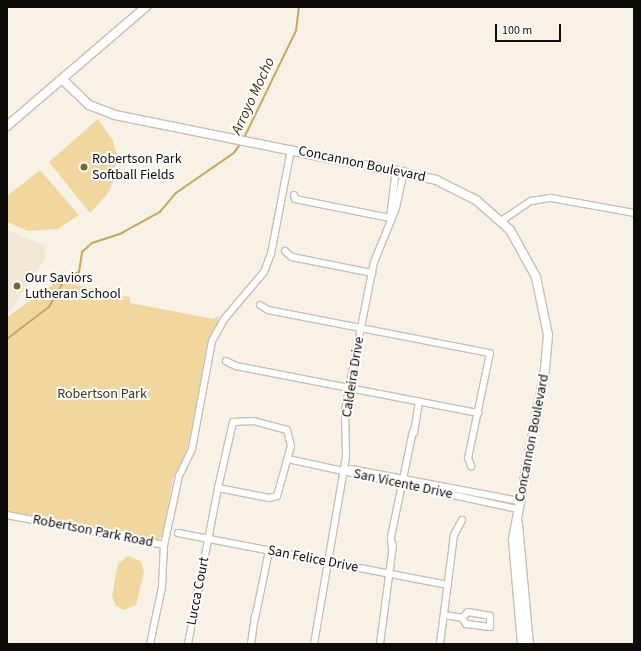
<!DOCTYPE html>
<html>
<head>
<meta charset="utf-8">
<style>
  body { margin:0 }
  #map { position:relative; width:641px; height:651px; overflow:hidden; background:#f7f1e6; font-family:"Source Sans 3",sans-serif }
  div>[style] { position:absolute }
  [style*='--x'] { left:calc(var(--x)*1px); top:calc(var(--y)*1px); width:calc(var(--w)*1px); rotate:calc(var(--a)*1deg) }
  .built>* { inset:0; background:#f0e7d5 }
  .green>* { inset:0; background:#f1d79e }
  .stream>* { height:1.5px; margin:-0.75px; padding:0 0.75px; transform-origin:0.75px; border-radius:0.75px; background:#c7a75d }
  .roads { filter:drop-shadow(1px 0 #c5c0b5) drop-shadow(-1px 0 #c5c0b5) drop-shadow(0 1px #c5c0b5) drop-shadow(0 -1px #c5c0b5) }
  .minor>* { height:6px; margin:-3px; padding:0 3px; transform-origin:3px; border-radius:3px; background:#fff }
  .major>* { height:8px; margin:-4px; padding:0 4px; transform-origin:4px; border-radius:4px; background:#fff }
  .dots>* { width:11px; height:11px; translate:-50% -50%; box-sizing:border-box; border:2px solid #fff; border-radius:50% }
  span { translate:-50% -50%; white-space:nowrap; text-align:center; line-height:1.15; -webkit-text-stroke:4px #fff; paint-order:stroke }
  .poi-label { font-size:14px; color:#0e0c08 }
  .left { translate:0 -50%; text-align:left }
  .street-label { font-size:14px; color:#0e0c08 }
  .park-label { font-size:14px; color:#433515 }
  .water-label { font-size:15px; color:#3f3110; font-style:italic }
  .frame { position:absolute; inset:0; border:8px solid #0e0c08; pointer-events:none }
  .scale { position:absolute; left:495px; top:24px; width:66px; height:18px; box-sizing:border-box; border:2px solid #0e0c08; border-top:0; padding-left:5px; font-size:12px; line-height:14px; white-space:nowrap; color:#0e0c08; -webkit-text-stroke:3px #fff; paint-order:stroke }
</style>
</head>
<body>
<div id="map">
  <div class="built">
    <i style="clip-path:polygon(7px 230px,45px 246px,46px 258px,8px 314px)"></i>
  </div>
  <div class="green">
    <i style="clip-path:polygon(98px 119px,113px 141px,117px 157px,115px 177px,108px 193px,90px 213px,49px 162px)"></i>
    <i style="clip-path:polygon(40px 170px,79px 215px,58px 229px,28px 231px,7px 222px,7px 196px)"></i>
    <i style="clip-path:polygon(58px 281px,130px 297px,130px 303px,214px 319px,219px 315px,186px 453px,173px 479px,162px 537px,157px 540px,9px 512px,7px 523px,7px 317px)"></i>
    <i style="clip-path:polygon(128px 556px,141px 561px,144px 572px,136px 605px,124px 610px,116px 606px,112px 596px,118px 564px)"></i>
  </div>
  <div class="stream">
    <i style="--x:244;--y:138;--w:119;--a:-64.1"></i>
    <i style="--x:296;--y:31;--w:24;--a:-83"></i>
    <i style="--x:7;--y:339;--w:53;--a:-37.3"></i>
    <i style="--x:49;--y:307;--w:30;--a:-60"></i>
    <i style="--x:64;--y:281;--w:17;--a:-31"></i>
    <i style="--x:79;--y:272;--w:20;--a:-81"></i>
    <i style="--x:82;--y:252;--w:13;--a:-42"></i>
    <i style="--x:92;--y:243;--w:32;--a:-18"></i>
    <i style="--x:122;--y:233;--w:43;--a:-28.9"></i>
    <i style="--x:160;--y:212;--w:25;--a:-50"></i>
    <i style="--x:176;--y:193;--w:70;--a:-34.6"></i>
    <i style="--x:234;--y:153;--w:12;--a:-55"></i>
  </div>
  <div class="roads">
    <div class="minor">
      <i style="--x:294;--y:195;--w:4;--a:76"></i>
      <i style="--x:295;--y:199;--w:97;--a:11.3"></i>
      <i style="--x:390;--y:218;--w:49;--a:-83"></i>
      <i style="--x:501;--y:221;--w:36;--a:-34"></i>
      <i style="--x:531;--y:201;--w:20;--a:-9"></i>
      <i style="--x:551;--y:198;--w:84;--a:10.2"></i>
      <i style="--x:285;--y:251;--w:9;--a:41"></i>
      <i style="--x:292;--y:257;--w:82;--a:11.3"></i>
      <i style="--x:260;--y:305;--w:9;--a:32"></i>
      <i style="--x:268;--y:310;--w:226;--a:11"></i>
      <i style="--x:490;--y:353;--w:107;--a:101.8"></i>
      <i style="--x:468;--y:458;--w:9;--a:69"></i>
      <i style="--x:226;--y:361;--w:11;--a:27"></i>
      <i style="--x:236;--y:366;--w:247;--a:11"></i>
      <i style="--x:414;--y:433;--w:32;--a:-81"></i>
      <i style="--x:288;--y:459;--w:235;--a:12.3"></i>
      <i style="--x:344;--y:471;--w:7;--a:-16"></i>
      <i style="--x:351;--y:469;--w:171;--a:10.8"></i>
      <i style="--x:7;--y:515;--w:160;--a:10.8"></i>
      <i style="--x:178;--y:533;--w:275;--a:10.9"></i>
      <i style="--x:392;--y:549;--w:12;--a:-95"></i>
      <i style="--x:391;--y:537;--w:108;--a:-78.3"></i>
      <i style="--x:468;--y:612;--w:22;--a:10"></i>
      <i style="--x:490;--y:616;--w:11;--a:90"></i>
      <i style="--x:490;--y:627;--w:24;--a:-173"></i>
      <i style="--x:466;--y:624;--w:7;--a:-124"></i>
      <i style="--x:462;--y:618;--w:8;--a:-45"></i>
      <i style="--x:444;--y:615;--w:18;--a:9"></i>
      <i style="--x:255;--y:619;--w:69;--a:-78.4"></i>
      <i style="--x:150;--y:644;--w:58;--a:-78.1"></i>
      <i style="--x:162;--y:587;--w:42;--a:-87.3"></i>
      <i style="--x:164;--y:545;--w:71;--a:-77.7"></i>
      <i style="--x:179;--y:476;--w:30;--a:-64"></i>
      <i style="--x:192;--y:449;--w:110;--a:-79.5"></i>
      <i style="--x:212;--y:341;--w:26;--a:-61"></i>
      <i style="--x:225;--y:318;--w:60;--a:-49.7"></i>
      <i style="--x:264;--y:272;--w:19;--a:-69"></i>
      <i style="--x:271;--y:254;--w:107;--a:-79.2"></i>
      <i style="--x:188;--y:644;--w:159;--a:-79.1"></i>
      <i style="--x:218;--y:488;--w:52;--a:11.1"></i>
      <i style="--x:269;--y:498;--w:8;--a:-14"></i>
      <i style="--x:277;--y:496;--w:52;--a:-74.4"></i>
      <i style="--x:291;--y:446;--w:16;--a:-104"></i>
      <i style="--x:287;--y:430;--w:35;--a:-165"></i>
      <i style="--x:253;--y:421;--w:20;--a:177"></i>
      <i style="--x:233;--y:422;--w:68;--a:102.8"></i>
      <i style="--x:251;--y:644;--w:29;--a:-82"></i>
      <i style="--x:314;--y:644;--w:190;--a:-80.3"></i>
      <i style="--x:346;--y:457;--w:46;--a:-91.2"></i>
      <i style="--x:345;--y:411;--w:23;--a:-80"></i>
      <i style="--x:349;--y:388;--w:128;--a:-78.8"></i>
      <i style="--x:374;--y:262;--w:58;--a:-67.8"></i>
      <i style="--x:396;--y:208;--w:38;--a:-78"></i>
      <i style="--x:380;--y:644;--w:100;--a:-82.5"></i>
      <i style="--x:440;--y:644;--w:110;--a:-82.7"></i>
      <i style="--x:454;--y:535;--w:17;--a:-62"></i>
    </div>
    <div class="major">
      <i style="--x:62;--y:79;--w:37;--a:44"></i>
      <i style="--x:89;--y:105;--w:28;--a:21"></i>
      <i style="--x:115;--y:115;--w:328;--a:11.4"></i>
      <i style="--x:436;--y:180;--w:45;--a:26.6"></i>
      <i style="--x:476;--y:200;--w:45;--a:41.4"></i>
      <i style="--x:510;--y:230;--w:54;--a:61"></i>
      <i style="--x:536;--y:277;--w:59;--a:78.3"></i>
      <i style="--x:548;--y:335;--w:35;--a:95"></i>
      <i style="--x:545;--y:370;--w:173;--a:100.7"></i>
      <i style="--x:513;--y:540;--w:104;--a:85.1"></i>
      <i style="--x:7;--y:126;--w:183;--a:-40.6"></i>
      <i style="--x:518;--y:524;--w:121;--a:84.8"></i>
    </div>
  </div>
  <div class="dots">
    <i style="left:84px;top:167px;background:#7b6535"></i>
    <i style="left:17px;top:286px;background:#7b6535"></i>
  </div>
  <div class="poi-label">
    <span class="left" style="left:92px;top:167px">Robertson Park<br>Softball Fields</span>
    <span class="left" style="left:25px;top:286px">Our Saviors<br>Lutheran School</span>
  </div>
  <div class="street-label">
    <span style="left:362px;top:164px;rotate:12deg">Concannon Boulevard</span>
    <span style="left:353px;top:377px;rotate:-81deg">Caldeira Drive</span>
    <span style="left:532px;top:438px;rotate:-79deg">Concannon Boulevard</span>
    <span style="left:403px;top:484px;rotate:12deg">San Vicente Drive</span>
    <span style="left:93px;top:531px;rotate:11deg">Robertson Park Road</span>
    <span style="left:313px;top:559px;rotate:11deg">San Felice Drive</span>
    <span style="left:198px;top:591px;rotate:-79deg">Lucca Court</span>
  </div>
  <div class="park-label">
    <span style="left:102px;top:394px">Robertson Park</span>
  </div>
  <div class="water-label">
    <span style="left:253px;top:96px;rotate:-65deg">Arroyo Mocho</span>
  </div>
  <div class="frame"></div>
  <div class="scale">100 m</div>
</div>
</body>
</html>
